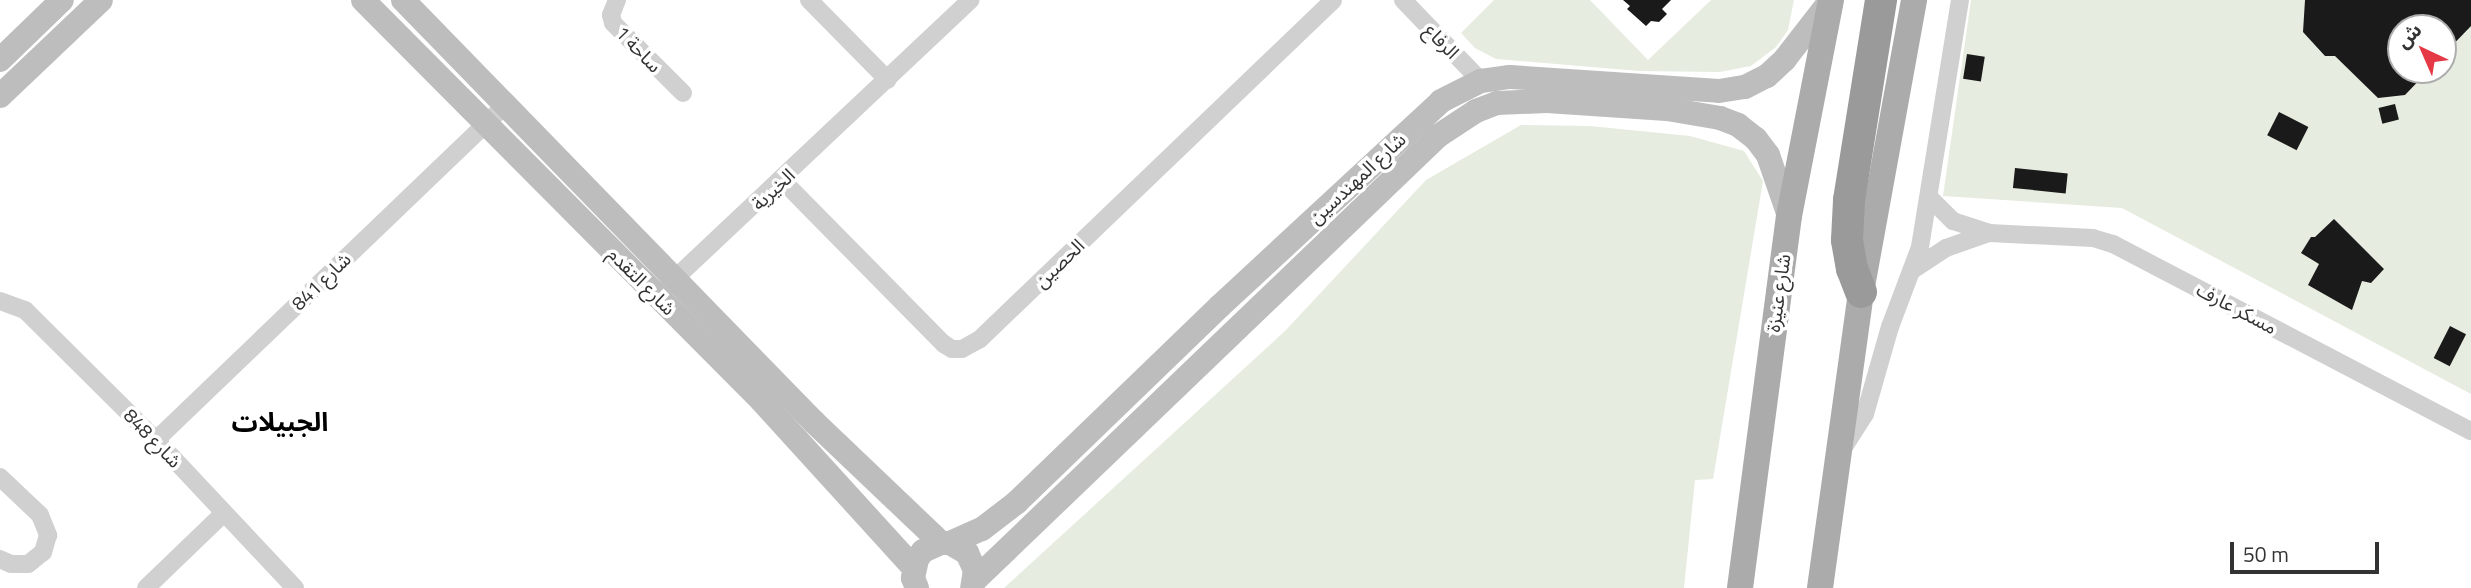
<!DOCTYPE html>
<html>
<head>
<meta charset="utf-8">
<style>
  body { margin:0 }
  #map { position:relative; width:2471px; height:588px; overflow:hidden; background:#fff; font-family:"Titillium Web","Noto Sans Arabic",sans-serif }
  div>[style] { position:absolute }
  [style*='--x'] { left:calc(var(--x)*1px); top:calc(var(--y)*1px); width:calc(var(--w)*1px); rotate:calc(var(--a)*1deg) }
  .green>* { inset:0; background:#e6ecdf }
  .building>* { inset:0; background:#1a1a1a; transform-origin:0 0 }
  .street>* { height:18px; margin:-9px; padding:0 9px; transform-origin:9px; border-radius:9px; background:#d0d0d0 }
  .secondary>* { height:24px; margin:-12px; padding:0 12px; transform-origin:12px; border-radius:12px; background:#bdbdbd }
  .primary>* { height:26px; margin:-13px; padding:0 13px; transform-origin:13px; border-radius:13px; background:#ababab }
  .highway>* { height:32px; margin:-16px; padding:0 16px; transform-origin:16px; border-radius:16px; background:#9a9a9a }
  span { translate:-50% -50%; white-space:nowrap; text-align:center; line-height:1.15; -webkit-text-stroke:7px #fff; paint-order:stroke }
  .street-label { font-size:19px; color:#333 }
  .district-label { font-size:26px; color:#000; font-weight:700 }
  .north { position:absolute; left:2387px; top:14px; width:70px; height:70px; box-sizing:border-box; background:#fff; border:2px solid #adadad; border-radius:50%; rotate:316deg; font-size:19px; font-weight:700; line-height:28px; text-align:center; color:#333 }
  .north::after { content:''; display:block; margin:auto; width:24px; height:32px; background:#e63946; clip-path:polygon(50% 0,100% 100%,50% 72%,0 100%) }
  .scale { position:absolute; left:2230px; top:542px; width:149px; height:32px; box-sizing:border-box; border:4px solid #333; border-top:0; padding-left:9px; font-size:21px; line-height:24px; white-space:nowrap; color:#333; -webkit-text-stroke:5px #fff; paint-order:stroke }
</style>
</head>
<body>
<div id="map">
  <div class="green">
    <i style="clip-path:polygon(1494px 0,1590px 0,1648px 60px,1711px 0,1794px 0,1788px 30px,1776px 47px,1751px 66px,1720px 72px,1639px 71px,1496px 59px,1475px 48px,1461px 33px)"></i>
    <i style="clip-path:polygon(evenodd,1971px 0,2471px 0,2471px 394px,2122px 208px,1943px 196px,1971px 0,2401px 28px,2443px 28px,2443px 70px,2401px 70px,2401px 28px)"></i>
    <i style="clip-path:polygon(1521px 125px,1590px 126px,1690px 136px,1744px 151px,1763px 181px,1713px 479px,1695px 480px,1684px 588px,1004px 588px,1285px 331px,1426px 180px)"></i>
  </div>
  <div class="building">
    <i style="clip-path:polygon(1623px 0,1671px 0,1662px 9px,1667px 14px,1659px 22px,1651px 21px,1646px 26px,1627px 9px,1630px 6px)"></i>
    <i style="clip-path:polygon(2305px 0,2471px 0,2471px 26px,2443px 55px,2443px 28px,2401px 28px,2401px 70px,2429px 70px,2405px 95px,2378px 98px,2335px 56px,2325px 56px,2303px 32px)"></i>
    <i style="left:1967px;top:54px;width:18px;height:25px;rotate:9deg"></i>
    <i style="left:2395px;top:104px;width:16px;height:17px;rotate:76deg"></i>
    <i style="left:2279px;top:112px;width:33px;height:26px;rotate:27deg"></i>
    <i style="left:2015px;top:168px;width:53px;height:20px;rotate:6deg"></i>
    <i style="clip-path:polygon(2334px 219px,2384px 269px,2371px 283px,2362px 281px,2352px 310px,2308px 285px,2319px 264px,2301px 253px,2311px 237px,2315px 237px)"></i>
    <i style="left:2450px;top:326px;width:18px;height:36px;rotate:27deg"></i>
  </div>
  <div class="street">
    <i style="--x:617;--y:0;--w:16;--a:112"></i>
    <i style="--x:611;--y:15;--w:8;--a:76"></i>
    <i style="--x:613;--y:23;--w:99;--a:45"></i>
    <i style="--x:809;--y:0;--w:112;--a:45.4"></i>
    <i style="--x:1403;--y:0;--w:112;--a:46.1"></i>
    <i style="--x:782;--y:180;--w:231;--a:45.4"></i>
    <i style="--x:944;--y:344;--w:9;--a:32"></i>
    <i style="--x:952;--y:349;--w:10;--a:0"></i>
    <i style="--x:962;--y:349;--w:21;--a:-29"></i>
    <i style="--x:980;--y:339;--w:489;--a:-43.8"></i>
    <i style="--x:1929;--y:197;--w:34;--a:45"></i>
    <i style="--x:1953;--y:221;--w:38;--a:18"></i>
    <i style="--x:1989;--y:233;--w:104;--a:2.8"></i>
    <i style="--x:2093;--y:238;--w:21;--a:17"></i>
    <i style="--x:2113;--y:244;--w:404;--a:27.6"></i>
    <i style="--x:1911;--y:271;--w:42;--a:-33.3"></i>
    <i style="--x:1946;--y:248;--w:46;--a:-19.2"></i>
    <i style="--x:667;--y:286;--w:417;--a:-43.3"></i>
    <i style="--x:0;--y:301;--w:27;--a:20"></i>
    <i style="--x:25;--y:310;--w:185;--a:44.8"></i>
    <i style="--x:156;--y:440;--w:203;--a:46.8"></i>
    <i style="--x:156;--y:440;--w:482;--a:-43.8"></i>
    <i style="--x:1842;--y:450;--w:43;--a:-57.4"></i>
    <i style="--x:1865;--y:414;--w:91;--a:-74"></i>
    <i style="--x:1890;--y:327;--w:85;--a:-69.4"></i>
    <i style="--x:1920;--y:247;--w:250;--a:-80.8"></i>
    <i style="--x:0;--y:477;--w:55;--a:43.5"></i>
    <i style="--x:40;--y:515;--w:22;--a:68"></i>
    <i style="--x:48;--y:535;--w:18;--a:106"></i>
    <i style="--x:43;--y:552;--w:19;--a:141"></i>
    <i style="--x:28;--y:564;--w:17;--a:180"></i>
    <i style="--x:11;--y:564;--w:12;--a:-156"></i>
    <i style="--x:146;--y:588;--w:107;--a:-43.9"></i>
  </div>
  <div class="secondary">
    <i style="--x:363;--y:0;--w:564;--a:45.14"></i>
    <i style="--x:761;--y:400;--w:227;--a:47.7"></i>
    <i style="--x:403;--y:0;--w:589;--a:45.76"></i>
    <i style="--x:814;--y:422;--w:175;--a:43.6"></i>
    <i style="--x:0;--y:60;--w:86;--a:-44.1"></i>
    <i style="--x:0;--y:96;--w:139;--a:-43.5"></i>
    <i style="--x:950;--y:543;--w:35;--a:-24"></i>
    <i style="--x:982;--y:529;--w:44;--a:-37.6"></i>
    <i style="--x:1017;--y:502;--w:282;--a:-44"></i>
    <i style="--x:1220;--y:306;--w:301;--a:-42.8"></i>
    <i style="--x:1441;--y:101;--w:45;--a:-26.6"></i>
    <i style="--x:1481;--y:81;--w:29;--a:-8"></i>
    <i style="--x:1510;--y:77;--w:209;--a:3.8"></i>
    <i style="--x:1719;--y:91;--w:26;--a:-9"></i>
    <i style="--x:1745;--y:87;--w:25;--a:-27"></i>
    <i style="--x:1767;--y:76;--w:25;--a:-43"></i>
    <i style="--x:1785;--y:59;--w:75;--a:-52.1"></i>
    <i style="--x:975;--y:580;--w:641;--a:-43.8"></i>
    <i style="--x:1438;--y:136;--w:45;--a:-33.3"></i>
    <i style="--x:1476;--y:111;--w:22;--a:-21"></i>
    <i style="--x:1497;--y:103;--w:50;--a:-2.3"></i>
    <i style="--x:1547;--y:101;--w:120;--a:3.8"></i>
    <i style="--x:1667;--y:109;--w:54;--a:9.6"></i>
    <i style="--x:1720;--y:118;--w:19;--a:21"></i>
    <i style="--x:1738;--y:125;--w:23;--a:38"></i>
    <i style="--x:1756;--y:139;--w:20;--a:53"></i>
    <i style="--x:1768;--y:155;--w:65;--a:71"></i>
    <i style="--x:917;--y:588;--w:11;--a:-112"></i>
    <i style="--x:913;--y:578;--w:19;--a:-78"></i>
    <i style="--x:917;--y:559;--w:10;--a:-53"></i>
    <i style="--x:923;--y:551;--w:20;--a:-24"></i>
    <i style="--x:941;--y:543;--w:9;--a:0"></i>
    <i style="--x:950;--y:543;--w:20;--a:30"></i>
    <i style="--x:967;--y:553;--w:19;--a:65"></i>
    <i style="--x:975;--y:570;--w:18;--a:99"></i>
  </div>
  <div class="primary">
    <i style="--x:1740;--y:588;--w:375;--a:-82.5"></i>
    <i style="--x:1789;--y:216;--w:220;--a:-79"></i>
    <i style="--x:1820;--y:588;--w:299;--a:-82.1"></i>
    <i style="--x:1861;--y:292;--w:297;--a:-79.7"></i>
  </div>
  <div class="highway">
    <i style="--x:1861;--y:292;--w:25;--a:-111"></i>
    <i style="--x:1852;--y:269;--w:29;--a:-100"></i>
    <i style="--x:1847;--y:240;--w:40;--a:-87.1"></i>
    <i style="--x:1849;--y:200;--w:203;--a:-80.9"></i>
  </div>
  <div class="street-label">
    <span style="left:1442px;top:41px;rotate:46deg">الرفاع</span>
    <span style="left:639px;top:49px;rotate:46deg">ساحة 1</span>
    <span style="left:1357px;top:178px;rotate:-43deg">شارع المهندسين</span>
    <span style="left:773px;top:189px;rotate:-43deg">الخيرية</span>
    <span style="left:1059px;top:263px;rotate:-44deg">الحصين</span>
    <span style="left:321px;top:281px;rotate:-44deg">شارع 841</span>
    <span style="left:642px;top:281px;rotate:45deg">شارع التقدم</span>
    <span style="left:1778px;top:293px;rotate:-82deg">شارع عنيزة</span>
    <span style="left:2237px;top:308px;rotate:28deg">مسكر عارف</span>
    <span style="left:153px;top:438px;rotate:46deg">شارع 848</span>
  </div>
  <div class="district-label">
    <span style="left:280px;top:422px">الجبيلات</span>
  </div>
  <div class="north">ش</div>
  <div class="scale">50 m</div>
</div>
</body>
</html>
